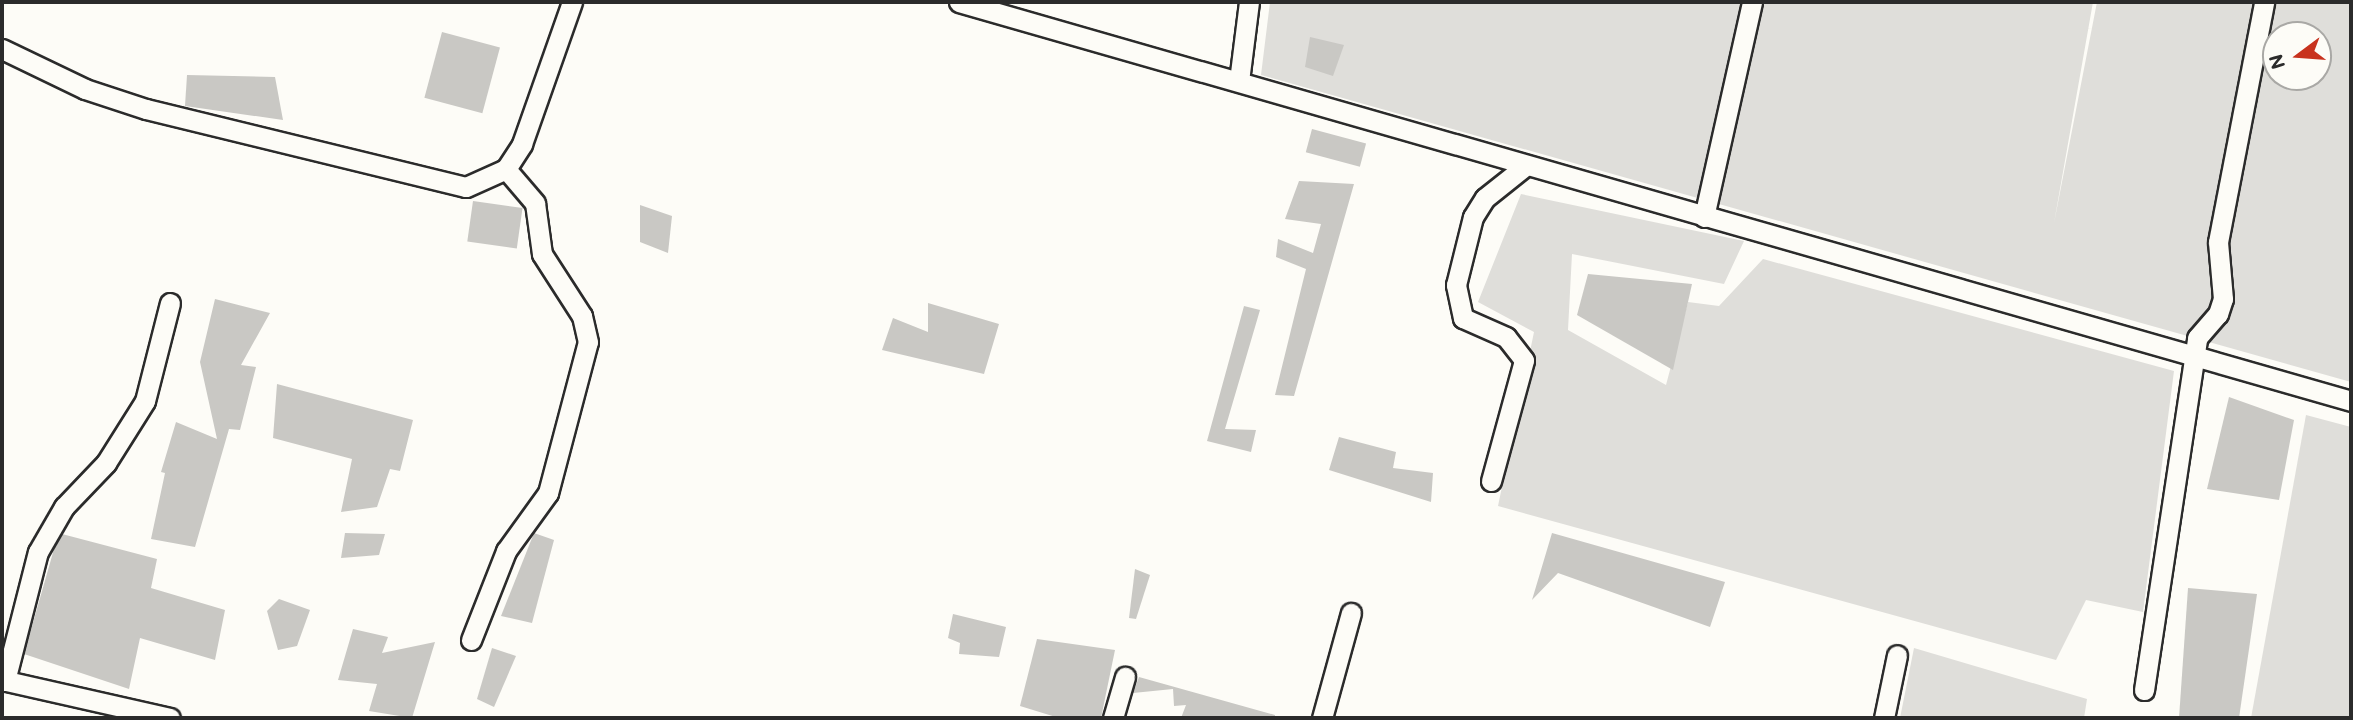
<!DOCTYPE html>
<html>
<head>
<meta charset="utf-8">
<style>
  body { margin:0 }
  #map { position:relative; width:2353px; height:720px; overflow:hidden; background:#fdfcf7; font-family:"Balsamiq Sans",sans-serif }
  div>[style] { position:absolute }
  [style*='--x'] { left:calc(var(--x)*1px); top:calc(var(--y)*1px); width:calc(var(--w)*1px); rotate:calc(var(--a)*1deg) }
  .green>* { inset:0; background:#dfdeda }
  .building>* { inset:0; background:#c9c8c4; transform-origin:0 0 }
  .roads { filter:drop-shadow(2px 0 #2b2b2b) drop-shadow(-2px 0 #2b2b2b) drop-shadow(0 2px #2b2b2b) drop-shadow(0 -2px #2b2b2b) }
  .minor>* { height:19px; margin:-9.5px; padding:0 9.5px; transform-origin:9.5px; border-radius:9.5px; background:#fdfcf7 }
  span { translate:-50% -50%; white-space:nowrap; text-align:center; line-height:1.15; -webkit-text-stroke:7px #fdfcf7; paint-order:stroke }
  .frame { position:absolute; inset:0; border:4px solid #2b2b2b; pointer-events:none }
  .north { position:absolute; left:2262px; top:21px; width:70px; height:70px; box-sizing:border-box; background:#fdfcf7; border:2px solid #a9a8a5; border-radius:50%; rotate:254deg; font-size:19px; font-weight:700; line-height:28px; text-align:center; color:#2b2b2b }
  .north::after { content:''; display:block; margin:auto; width:24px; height:32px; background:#c8321e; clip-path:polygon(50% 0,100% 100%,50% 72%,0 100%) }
</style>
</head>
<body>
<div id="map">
  <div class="green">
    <i style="clip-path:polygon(evenodd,1270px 2px,2093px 2px,2054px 223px,2097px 2px,2351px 2px,2351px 382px,1261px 75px,1270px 2px,2276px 35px,2318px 35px,2318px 77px,2276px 77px,2276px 35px)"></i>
    <i style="clip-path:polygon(1521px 194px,1744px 241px,1724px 284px,1572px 254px,1568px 330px,1666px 385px,1688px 302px,1719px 306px,1763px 259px,2174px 371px,2143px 612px,2086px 600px,2056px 660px,1498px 506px,1534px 332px,1478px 302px)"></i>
    <i style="clip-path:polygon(2306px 415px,2351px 427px,2351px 718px,2251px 718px)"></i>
    <i style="clip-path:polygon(1914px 648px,2087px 699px,2084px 718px,1900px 718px)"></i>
  </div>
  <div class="building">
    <i style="left:442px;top:32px;width:60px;height:68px;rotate:15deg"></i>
    <i style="clip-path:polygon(1310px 37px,1344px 45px,1333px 76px,1305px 67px)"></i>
    <i style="clip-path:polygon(187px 75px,275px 77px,283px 120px,185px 106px)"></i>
    <i style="left:1312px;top:129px;width:56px;height:24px;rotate:15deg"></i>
    <i style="clip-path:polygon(1299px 181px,1354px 184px,1294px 396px,1275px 395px,1306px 269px,1276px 257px,1278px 239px,1313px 253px,1321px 224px,1285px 219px)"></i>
    <i style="left:473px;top:201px;width:50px;height:41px;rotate:8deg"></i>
    <i style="clip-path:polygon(640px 205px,672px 216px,668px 253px,640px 242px)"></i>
    <i style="clip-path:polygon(1588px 274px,1692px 284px,1673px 370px,1577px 315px)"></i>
    <i style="clip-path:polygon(215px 299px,270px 313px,241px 365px,256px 367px,240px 430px,229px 429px,195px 547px,151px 539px,165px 473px,161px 472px,176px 422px,217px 439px,200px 362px)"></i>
    <i style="clip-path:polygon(928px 303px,999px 324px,984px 374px,882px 350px,893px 318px,928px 332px)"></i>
    <i style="clip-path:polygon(1244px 306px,1260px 310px,1225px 429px,1256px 430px,1251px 452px,1207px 441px)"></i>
    <i style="clip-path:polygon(277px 384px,413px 420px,400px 471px,390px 469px,377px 507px,341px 512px,352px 459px,273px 438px)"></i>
    <i style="clip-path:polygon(2229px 397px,2294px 420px,2279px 500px,2207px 489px)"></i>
    <i style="clip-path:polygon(1339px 437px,1396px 452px,1393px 468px,1433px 473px,1431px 502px,1329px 470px)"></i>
    <i style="clip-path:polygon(345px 533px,385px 534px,379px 555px,341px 558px)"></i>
    <i style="clip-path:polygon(534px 533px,554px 540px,532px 623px,501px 616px)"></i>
    <i style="clip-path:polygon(1552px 533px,1725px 582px,1710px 627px,1558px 573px,1532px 600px)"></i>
    <i style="clip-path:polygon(62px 534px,157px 559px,151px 588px,225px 610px,215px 660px,140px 638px,129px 689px,24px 654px,54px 549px)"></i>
    <i style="clip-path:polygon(1135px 569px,1150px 575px,1136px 619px,1129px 618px)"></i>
    <i style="clip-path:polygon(2188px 588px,2257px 594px,2239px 718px,2179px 718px)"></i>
    <i style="clip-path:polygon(279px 599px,310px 610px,297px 646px,278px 650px,267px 611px)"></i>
    <i style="clip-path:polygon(953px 614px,1006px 627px,999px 657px,959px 654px,960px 643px,948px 638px)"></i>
    <i style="clip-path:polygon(353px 629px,388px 637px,382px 653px,435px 642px,412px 718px,369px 711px,377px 684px,338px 680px)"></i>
    <i style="clip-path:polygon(1037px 639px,1115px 650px,1101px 718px,1059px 718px,1020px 706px)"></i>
    <i style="clip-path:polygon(492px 648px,516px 656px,494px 707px,477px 699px)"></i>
    <i style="clip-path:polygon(1139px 677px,1275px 715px,1275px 718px,1181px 718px,1186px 705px,1174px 706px,1173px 689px,1133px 693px)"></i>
  </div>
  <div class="roads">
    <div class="minor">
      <i style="--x:959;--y:2;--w:1448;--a:15.99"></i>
      <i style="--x:2;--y:49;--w:92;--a:25.7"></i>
      <i style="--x:85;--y:89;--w:64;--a:18.2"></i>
      <i style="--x:146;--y:109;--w:329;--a:13.7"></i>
      <i style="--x:466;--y:187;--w:44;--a:-24.2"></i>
      <i style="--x:506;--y:169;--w:30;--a:-57"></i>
      <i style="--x:522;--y:144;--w:151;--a:-70.6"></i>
      <i style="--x:1239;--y:81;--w:80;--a:-82.8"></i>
      <i style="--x:1704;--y:217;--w:220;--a:-77.4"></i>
      <i style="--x:1491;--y:481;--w:125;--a:-74.7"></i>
      <i style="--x:1524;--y:360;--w:29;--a:-128"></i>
      <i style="--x:1506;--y:337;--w:47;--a:-156.2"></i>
      <i style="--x:1463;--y:318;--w:34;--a:-102"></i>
      <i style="--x:1456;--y:285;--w:70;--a:-76"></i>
      <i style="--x:1473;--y:217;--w:22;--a:-58"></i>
      <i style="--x:1485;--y:198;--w:50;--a:-38.5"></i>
      <i style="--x:471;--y:640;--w:96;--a:-68.5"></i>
      <i style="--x:506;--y:551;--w:72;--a:-54.1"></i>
      <i style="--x:548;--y:493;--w:156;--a:-75.2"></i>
      <i style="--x:588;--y:342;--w:27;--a:-103"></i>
      <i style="--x:582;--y:316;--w:74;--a:-122.8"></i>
      <i style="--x:542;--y:254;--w:51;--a:-97.8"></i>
      <i style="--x:535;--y:203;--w:45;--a:-130.5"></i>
      <i style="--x:2;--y:680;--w:172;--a:12.7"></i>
      <i style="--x:5;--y:681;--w:133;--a:-75.7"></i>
      <i style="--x:38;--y:552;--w:52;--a:-60"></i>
      <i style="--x:64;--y:507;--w:61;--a:-46.3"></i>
      <i style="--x:106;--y:463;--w:73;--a:-57.8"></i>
      <i style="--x:145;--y:401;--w:101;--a:-75.7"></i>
      <i style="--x:2144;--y:690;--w:356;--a:-81.4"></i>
      <i style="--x:2197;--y:338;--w:32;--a:-49"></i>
      <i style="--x:2218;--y:314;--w:16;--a:-72"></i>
      <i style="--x:2223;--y:299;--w:57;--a:-95"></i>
      <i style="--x:2218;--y:242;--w:244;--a:-79.1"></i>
      <i style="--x:1113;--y:718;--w:43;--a:-73.7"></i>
      <i style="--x:1322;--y:718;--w:109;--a:-74.6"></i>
      <i style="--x:1884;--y:718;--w:64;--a:-78.3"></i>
    </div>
  </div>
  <div class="frame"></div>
  <div class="north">N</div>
</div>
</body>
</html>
